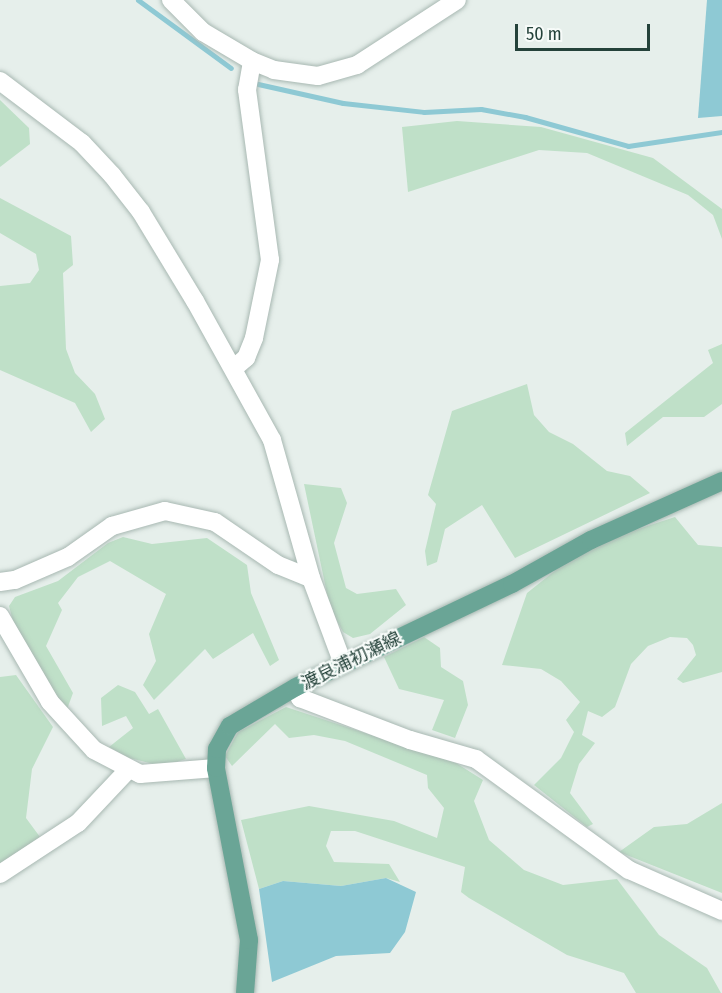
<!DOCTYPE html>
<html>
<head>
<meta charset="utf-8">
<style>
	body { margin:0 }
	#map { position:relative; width:722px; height:993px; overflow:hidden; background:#e6efeb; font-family:"Fira Sans Condensed","Noto Sans JP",sans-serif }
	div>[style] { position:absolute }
	.green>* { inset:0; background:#bfe0c8 }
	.water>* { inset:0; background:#8ec9d4 }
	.stream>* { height:5px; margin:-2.5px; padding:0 2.5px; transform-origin:2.5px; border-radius:2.5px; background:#8ec9d4 }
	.roads { filter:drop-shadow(0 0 2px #a8b8b2) drop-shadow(0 0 2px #a8b8b2) }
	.minor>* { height:18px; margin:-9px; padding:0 9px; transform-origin:9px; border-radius:9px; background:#fff }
	.major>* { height:18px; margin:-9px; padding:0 9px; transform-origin:9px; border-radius:9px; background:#6aa596 }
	span { translate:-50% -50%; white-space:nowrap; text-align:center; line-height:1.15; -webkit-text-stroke:4.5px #f7fbf9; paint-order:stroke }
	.street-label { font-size:18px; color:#24423a }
	.scale { position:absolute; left:515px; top:24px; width:135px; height:27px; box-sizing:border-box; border:3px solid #24423a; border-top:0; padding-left:8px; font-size:18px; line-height:21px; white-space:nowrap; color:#24423a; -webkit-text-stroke:4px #f7fbf9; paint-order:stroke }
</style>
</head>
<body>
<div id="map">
	<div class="green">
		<div style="clip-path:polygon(0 100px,29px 128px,30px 144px,0 167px)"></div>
		<div style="clip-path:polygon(457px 121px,541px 127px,653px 158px,722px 209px,722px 239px,713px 215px,688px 195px,587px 153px,539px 150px,408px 192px,402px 127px)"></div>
		<div style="clip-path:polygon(0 198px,71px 236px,73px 265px,63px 273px,66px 349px,75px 373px,95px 394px,105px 419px,91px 432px,75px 403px,0 370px,0 286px,30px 283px,39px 270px,36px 254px,0 233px)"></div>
		<div style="clip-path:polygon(722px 344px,722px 404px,704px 417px,663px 417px,627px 446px,625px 433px,713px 363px,708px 350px)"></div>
		<div style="clip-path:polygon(527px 384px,534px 415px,549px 432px,573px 444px,607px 471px,630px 476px,650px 493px,515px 558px,482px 505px,445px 529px,437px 562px,427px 566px,425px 551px,436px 504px,428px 495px,452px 411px)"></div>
		<div style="clip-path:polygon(304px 484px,341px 488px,347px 503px,334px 543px,346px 588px,357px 594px,396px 589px,406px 605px,370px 634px,353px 638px,343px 632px,330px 608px)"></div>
		<div style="clip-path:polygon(675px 517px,698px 545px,722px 547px,722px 672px,683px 683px,677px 679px,696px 655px,693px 645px,687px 638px,670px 637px,648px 646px,631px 664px,615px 707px,602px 717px,588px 711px,582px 735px,595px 743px,579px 764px,570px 793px,593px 824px,587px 827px,534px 785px,561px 758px,574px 732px,566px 720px,580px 702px,561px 681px,541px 669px,502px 665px,527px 593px,566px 562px,629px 532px)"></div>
		<div style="clip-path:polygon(123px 537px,152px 544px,207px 538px,247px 565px,251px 593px,279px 660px,270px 666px,253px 633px,213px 659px,205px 649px,154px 700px,143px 685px,156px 661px,149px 634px,166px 594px,110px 561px,78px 577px,58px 603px,62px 610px,46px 646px,73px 693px,66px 712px,13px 621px,9px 606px,15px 597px,58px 581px,108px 543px)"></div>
		<div style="clip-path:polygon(424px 637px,440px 648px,441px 667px,463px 681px,468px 705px,455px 738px,432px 730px,444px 700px,399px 689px,384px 657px)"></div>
		<div style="clip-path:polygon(16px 675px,53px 727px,32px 769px,26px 818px,40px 837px,0 864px,0 677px)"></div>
		<div style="clip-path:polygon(118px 685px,135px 692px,149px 714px,158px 709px,186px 759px,162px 766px,129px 758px,109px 747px,133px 728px,126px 716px,102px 726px,101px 698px)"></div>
		<div style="clip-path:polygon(286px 707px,456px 763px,483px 780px,474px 801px,489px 840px,524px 870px,563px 885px,617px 879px,659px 935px,707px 968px,721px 993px,636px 993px,624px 973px,567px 955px,469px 898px,461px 892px,465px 867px,355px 831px,331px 831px,326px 846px,334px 862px,389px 864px,400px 882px,386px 878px,341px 886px,283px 881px,259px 889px,241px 820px,309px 806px,394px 821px,437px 838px,444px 808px,428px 788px,427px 775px,345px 741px,314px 735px,289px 738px,275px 724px,232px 766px,225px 756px,238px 732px)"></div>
		<div style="clip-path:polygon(722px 803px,722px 893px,619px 852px,654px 827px,687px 824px)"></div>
	</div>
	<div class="water">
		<div style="clip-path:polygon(707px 0,722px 0,722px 116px,698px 118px)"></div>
		<div style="clip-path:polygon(386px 878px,416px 892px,405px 932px,390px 953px,336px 956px,272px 982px,259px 889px,283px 881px,341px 886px)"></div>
	</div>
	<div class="stream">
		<div style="left:138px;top:0;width:115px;rotate:36.2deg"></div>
		<div style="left:258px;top:84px;width:87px;rotate:12.6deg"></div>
		<div style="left:343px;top:103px;width:81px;rotate:6.3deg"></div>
		<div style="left:424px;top:112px;width:57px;rotate:-3deg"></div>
		<div style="left:481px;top:109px;width:45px;rotate:10.3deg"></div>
		<div style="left:525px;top:117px;width:107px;rotate:15.7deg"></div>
		<div style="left:628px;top:146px;width:95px;rotate:-8.5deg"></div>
	</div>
	<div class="roads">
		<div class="minor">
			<div style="left:171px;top:0;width:45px;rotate:45deg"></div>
			<div style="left:203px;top:32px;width:57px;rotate:30.6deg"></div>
			<div style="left:252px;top:61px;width:24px;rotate:22deg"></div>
			<div style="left:274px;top:70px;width:44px;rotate:7.8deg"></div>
			<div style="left:318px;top:76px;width:41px;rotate:-15.8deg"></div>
			<div style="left:357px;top:65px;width:119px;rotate:-33deg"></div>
			<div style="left:0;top:81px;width:103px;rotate:37.1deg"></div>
			<div style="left:82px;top:143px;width:44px;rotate:46.8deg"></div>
			<div style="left:112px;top:175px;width:47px;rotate:51.9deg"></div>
			<div style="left:141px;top:212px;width:104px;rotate:58.8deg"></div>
			<div style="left:195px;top:301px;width:159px;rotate:61deg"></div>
			<div style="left:272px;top:440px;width:143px;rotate:74.2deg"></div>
			<div style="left:311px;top:578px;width:92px;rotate:69.6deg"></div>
			<div style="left:234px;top:368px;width:16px;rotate:-40deg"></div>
			<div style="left:246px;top:358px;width:22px;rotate:-68deg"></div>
			<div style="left:254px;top:338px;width:80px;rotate:-78.4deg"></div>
			<div style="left:270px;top:260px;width:172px;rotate:-97.7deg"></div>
			<div style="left:247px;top:90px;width:29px;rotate:-80deg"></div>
			<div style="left:0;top:582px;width:15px;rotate:-8deg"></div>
			<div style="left:15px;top:580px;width:58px;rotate:-23.5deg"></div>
			<div style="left:68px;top:557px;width:54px;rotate:-35.2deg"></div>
			<div style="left:112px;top:526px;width:55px;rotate:-15.8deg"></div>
			<div style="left:165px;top:511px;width:51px;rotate:12.4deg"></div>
			<div style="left:215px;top:522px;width:76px;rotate:34.3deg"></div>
			<div style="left:278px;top:565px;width:35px;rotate:22deg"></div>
			<div style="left:0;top:616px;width:99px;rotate:59.8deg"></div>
			<div style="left:50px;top:702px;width:65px;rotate:47.5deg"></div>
			<div style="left:94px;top:750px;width:52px;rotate:27.6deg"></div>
			<div style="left:140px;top:774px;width:76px;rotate:-4.5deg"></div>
			<div style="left:296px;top:687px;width:12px;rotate:70deg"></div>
			<div style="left:300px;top:698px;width:118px;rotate:20.9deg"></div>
			<div style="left:410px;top:740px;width:69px;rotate:16.1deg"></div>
			<div style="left:476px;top:759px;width:189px;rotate:36deg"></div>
			<div style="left:629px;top:870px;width:102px;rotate:23.8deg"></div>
			<div style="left:0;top:874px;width:93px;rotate:-33.2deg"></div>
			<div style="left:78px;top:823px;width:73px;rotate:-46.7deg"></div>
		</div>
		<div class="major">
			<div style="left:245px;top:993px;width:53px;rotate:-85.7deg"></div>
			<div style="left:249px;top:940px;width:175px;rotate:-100.9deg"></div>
			<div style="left:216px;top:768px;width:19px;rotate:-87deg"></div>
			<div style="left:217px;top:749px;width:26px;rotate:-61deg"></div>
			<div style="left:230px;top:726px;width:77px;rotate:-30.6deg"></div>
			<div style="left:296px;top:687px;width:239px;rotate:-25.5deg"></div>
			<div style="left:512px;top:584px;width:90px;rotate:-29.1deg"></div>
			<div style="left:591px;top:540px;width:144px;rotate:-24.2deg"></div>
		</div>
	</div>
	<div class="street-label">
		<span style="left:351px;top:661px;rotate:-26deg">渡良浦初瀬線</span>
	</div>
	<div class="scale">50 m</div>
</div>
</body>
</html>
